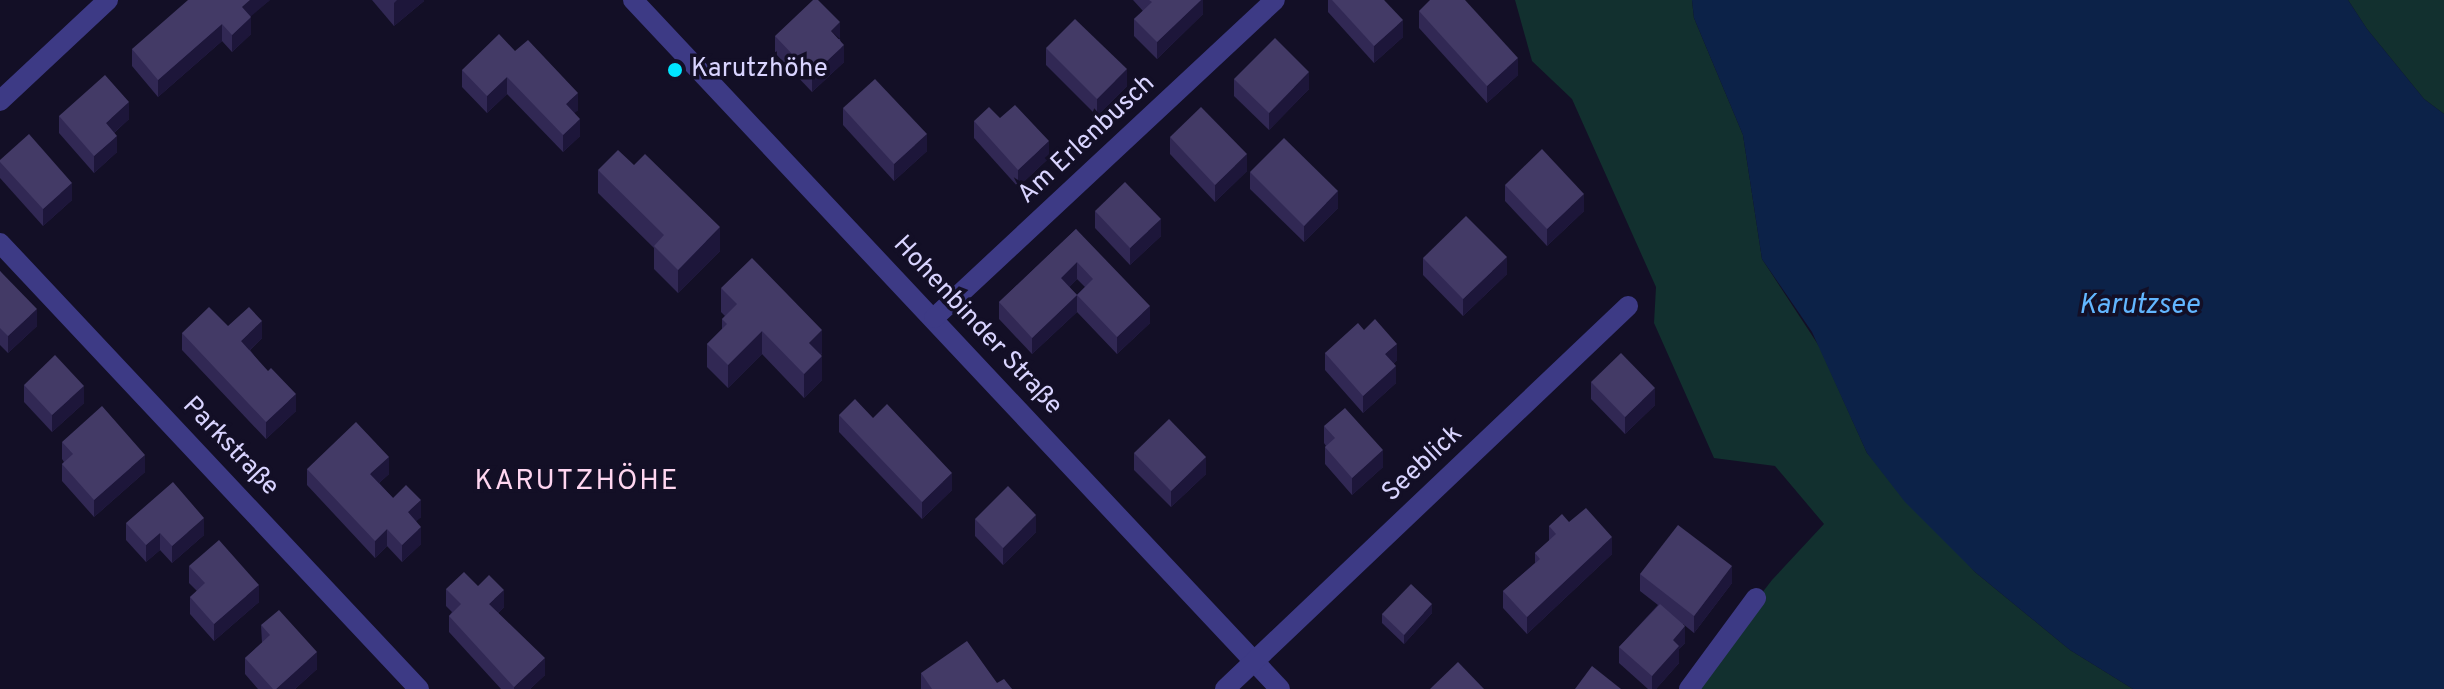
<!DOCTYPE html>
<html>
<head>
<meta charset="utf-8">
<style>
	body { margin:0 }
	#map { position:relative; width:2444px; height:689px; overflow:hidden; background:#130f26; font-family:Overpass,sans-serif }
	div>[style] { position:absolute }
	.green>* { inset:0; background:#12302f }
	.water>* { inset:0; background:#0c2248 }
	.minor>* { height:20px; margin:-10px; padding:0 10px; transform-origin:10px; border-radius:10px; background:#3d3a85 }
	.wall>* { inset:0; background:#312854 }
	.shaded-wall>* { inset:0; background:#1d163a }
	.building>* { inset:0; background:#433a66 }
	.dots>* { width:22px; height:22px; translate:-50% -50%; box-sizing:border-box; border:4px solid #130f26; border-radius:50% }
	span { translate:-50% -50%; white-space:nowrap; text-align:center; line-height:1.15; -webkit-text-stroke:7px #130f26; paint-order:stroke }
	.poi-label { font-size:26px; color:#d9d4ff }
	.left { translate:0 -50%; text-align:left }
	.street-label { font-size:26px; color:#d9d4ff }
	.water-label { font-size:28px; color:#62b6ff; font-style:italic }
	.neighbourhood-label { font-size:28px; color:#ffd6f0; letter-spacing:2px }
</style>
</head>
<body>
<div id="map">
	<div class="green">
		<div style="clip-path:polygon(1515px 0,1692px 0,1694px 18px,1743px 135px,1762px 259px,1819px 346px,1867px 453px,1975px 572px,2070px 650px,2133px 689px,1687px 689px,1772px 580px,1824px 524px,1775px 466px,1714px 458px,1654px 323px,1656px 287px,1572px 99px,1532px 61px)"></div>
		<div style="clip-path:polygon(2348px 0,2444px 0,2444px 114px,2424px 99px,2367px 29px)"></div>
	</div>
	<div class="water">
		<div style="clip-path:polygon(1692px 0,2348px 0,2367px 29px,2424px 99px,2444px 114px,2444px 689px,2133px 689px,2070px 650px,1975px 572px,1905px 502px,1867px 453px,1812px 332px,1762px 259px,1743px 135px,1694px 18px)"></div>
	</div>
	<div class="minor">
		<div style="left:633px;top:0;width:945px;rotate:46.8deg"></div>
		<div style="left:0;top:101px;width:148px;rotate:-43.1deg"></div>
		<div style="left:0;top:243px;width:612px;rotate:46.79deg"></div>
		<div style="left:934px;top:318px;width:466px;rotate:-43deg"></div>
		<div style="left:1225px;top:689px;width:556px;rotate:-43.54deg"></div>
		<div style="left:1689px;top:689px;width:113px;rotate:-53.6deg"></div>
	</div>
	<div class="wall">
		<div style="clip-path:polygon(270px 0,250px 16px,251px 34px,232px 52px,222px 41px,158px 97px,132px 66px,132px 49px)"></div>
		<div style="clip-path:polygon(372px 0,424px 0,424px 1px,394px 26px)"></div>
		<div style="clip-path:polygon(1133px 0,1203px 0,1203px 14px,1157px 59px,1134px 36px,1134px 19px,1143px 11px)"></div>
		<div style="clip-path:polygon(1328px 0,1384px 0,1403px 37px,1374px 63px,1328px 12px)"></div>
		<div style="clip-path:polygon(1419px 11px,1518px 75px,1487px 103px,1419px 28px)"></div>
		<div style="clip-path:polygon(775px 36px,840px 39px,844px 62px,812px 92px,775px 53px)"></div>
		<div style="clip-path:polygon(1046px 48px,1127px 86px,1097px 116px,1046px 65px)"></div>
		<div style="clip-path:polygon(515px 51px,578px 110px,574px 113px,580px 136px,563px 152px,507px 94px,487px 113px,462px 87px,462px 70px)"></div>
		<div style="clip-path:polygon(1234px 79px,1309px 89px,1269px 130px,1234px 96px)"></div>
		<div style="clip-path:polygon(843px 108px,927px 151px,894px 181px,843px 125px)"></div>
		<div style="clip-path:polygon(59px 116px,129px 119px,114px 133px,117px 152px,94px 173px,59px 133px)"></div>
		<div style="clip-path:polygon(1000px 118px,1049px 158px,1018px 187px,974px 138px,974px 121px)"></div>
		<div style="clip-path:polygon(1170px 137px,1247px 171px,1215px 202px,1170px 154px)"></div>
		<div style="clip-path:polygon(0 160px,72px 200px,43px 226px,0 178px)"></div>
		<div style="clip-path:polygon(598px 170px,720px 251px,678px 293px,654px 269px,654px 248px,598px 193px)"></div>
		<div style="clip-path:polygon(1250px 172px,1338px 208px,1304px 242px,1250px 189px)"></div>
		<div style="clip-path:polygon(1505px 185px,1584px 211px,1547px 246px,1505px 201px)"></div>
		<div style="clip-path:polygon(1095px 211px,1161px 236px,1130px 265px,1095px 228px)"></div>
		<div style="clip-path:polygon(evenodd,1076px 229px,1150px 323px,1117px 354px,1077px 312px,1032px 354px,999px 319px,999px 302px,1076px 229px,1077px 279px,1085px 287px,1077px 295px,1069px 287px,1077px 279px)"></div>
		<div style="clip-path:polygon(1423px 258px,1507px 274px,1463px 316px,1423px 275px)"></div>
		<div style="clip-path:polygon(0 271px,37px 326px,8px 353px,0 345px)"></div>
		<div style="clip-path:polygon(721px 288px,822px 353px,821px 355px,822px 380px,804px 398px,762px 354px,728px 388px,707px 367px,707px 344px,722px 329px,722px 319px,725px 316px,721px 312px)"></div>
		<div style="clip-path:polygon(228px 326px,262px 338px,250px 350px,296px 411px,266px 439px,182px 350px,182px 333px)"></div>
		<div style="clip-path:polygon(1364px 330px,1397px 360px,1394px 363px,1396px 383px,1363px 413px,1325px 370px,1325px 353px)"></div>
		<div style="clip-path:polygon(1591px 382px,1655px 405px,1625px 434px,1591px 399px)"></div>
		<div style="clip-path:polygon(24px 385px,84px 403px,52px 432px,24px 402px)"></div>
		<div style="clip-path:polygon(839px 415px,873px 418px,952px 490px,922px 519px,839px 432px)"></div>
		<div style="clip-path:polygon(1324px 426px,1383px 467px,1352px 495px,1325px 464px,1325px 447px,1326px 446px,1324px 443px)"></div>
		<div style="clip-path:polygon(62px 442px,145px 472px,94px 517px,62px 481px,62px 464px,64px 462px,62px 459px)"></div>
		<div style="clip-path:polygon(1134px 453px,1206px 474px,1171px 507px,1134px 470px)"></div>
		<div style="clip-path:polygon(307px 469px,389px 474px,379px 483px,393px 498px,421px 517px,416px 521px,421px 544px,402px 562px,387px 546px,375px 558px,307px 485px)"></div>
		<div style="clip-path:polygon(975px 519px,1036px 532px,1003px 565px,975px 536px)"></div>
		<div style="clip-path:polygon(1569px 522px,1612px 554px,1527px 634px,1503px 608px,1503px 591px,1535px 563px,1535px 553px,1549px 541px,1549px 526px)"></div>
		<div style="clip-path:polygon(126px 523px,204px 535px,172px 563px,160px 550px,146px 562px,126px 540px)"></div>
		<div style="clip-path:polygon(189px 566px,259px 602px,214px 641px,190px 614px,190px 597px,197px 591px,189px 583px)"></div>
		<div style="clip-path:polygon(1640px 574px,1732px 583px,1694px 633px,1683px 624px,1685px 643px,1679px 649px,1679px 663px,1656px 689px,1648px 689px,1619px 663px,1619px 647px,1658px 605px,1640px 591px)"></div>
		<div style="clip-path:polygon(478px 586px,504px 607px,498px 613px,545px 675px,530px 689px,501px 689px,449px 632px,449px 616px,452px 612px,446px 606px,446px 589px)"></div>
		<div style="clip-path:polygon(1432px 613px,1404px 644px,1382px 623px,1382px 614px)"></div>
		<div style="clip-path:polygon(261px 625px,317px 669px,295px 689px,258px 689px,245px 674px,245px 658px,262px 643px)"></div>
		<div style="clip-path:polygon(921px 673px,997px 683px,1012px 689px,921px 689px)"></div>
	</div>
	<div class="shaded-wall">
		<div style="clip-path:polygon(250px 0,270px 0,242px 24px,242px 7px)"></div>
		<div style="clip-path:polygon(397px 0,424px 0,424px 1px,394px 26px,394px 3px)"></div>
		<div style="clip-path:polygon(1201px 0,1203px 0,1203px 14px,1157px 59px,1157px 42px)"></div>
		<div style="clip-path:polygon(251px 17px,251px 34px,232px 52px,232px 35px)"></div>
		<div style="clip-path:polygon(1403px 20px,1403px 37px,1374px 63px,1374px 46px)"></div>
		<div style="clip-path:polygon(840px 22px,840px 39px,831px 31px)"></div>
		<div style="clip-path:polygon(222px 24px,222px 41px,158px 97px,158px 80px)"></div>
		<div style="clip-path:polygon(844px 45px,844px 62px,812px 92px,812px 75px)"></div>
		<div style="clip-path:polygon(1518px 58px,1518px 75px,1487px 103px,1487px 86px)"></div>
		<div style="clip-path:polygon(1127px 69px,1127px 86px,1097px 116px,1097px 99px)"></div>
		<div style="clip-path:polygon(1309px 72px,1309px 89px,1269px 130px,1269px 113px)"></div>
		<div style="clip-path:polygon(507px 77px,507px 94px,487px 113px,487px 96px)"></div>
		<div style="clip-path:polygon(578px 93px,578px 110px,566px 121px,566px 104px)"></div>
		<div style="clip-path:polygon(129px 102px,129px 119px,106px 140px,106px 123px)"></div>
		<div style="clip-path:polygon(580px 119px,580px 136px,563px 152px,563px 135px)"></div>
		<div style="clip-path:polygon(927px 134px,927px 151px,894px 181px,894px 164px)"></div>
		<div style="clip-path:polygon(117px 136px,117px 152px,94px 173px,94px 156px)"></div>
		<div style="clip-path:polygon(1049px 141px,1049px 158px,1018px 187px,1018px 170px)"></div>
		<div style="clip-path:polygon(1247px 154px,1247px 171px,1215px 202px,1215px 185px)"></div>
		<div style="clip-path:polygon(72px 183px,72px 200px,43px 226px,43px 209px)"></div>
		<div style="clip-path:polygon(1338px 191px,1338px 208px,1304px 242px,1304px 226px)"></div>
		<div style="clip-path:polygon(1584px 194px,1584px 211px,1547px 246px,1547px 229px)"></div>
		<div style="clip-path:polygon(1161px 219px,1161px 236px,1130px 265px,1130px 248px)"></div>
		<div style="clip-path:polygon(720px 227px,720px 251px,678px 293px,678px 270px)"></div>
		<div style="clip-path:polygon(1507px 257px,1507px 274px,1463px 316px,1463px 299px)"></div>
		<div style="clip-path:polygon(1077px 262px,1077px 279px,1061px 295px,1061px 278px)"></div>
		<div style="clip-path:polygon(1077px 295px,1077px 312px,1032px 354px,1032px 338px)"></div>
		<div style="clip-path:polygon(1150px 306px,1150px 323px,1117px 354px,1117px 337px)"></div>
		<div style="clip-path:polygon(37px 309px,37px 326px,8px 353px,8px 336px)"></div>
		<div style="clip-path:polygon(262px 321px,262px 338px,241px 358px,241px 341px)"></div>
		<div style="clip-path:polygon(822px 330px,822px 353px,809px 366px,809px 343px)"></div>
		<div style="clip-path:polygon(762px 331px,762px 354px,728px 388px,728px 365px)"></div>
		<div style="clip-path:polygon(1397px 344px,1397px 360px,1385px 371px,1385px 354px)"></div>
		<div style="clip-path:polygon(822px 356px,822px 380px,804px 398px,804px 374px)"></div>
		<div style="clip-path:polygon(1396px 366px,1396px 383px,1363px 413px,1363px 396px)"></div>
		<div style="clip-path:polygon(84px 386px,84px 403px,52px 432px,52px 415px)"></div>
		<div style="clip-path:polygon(1655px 388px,1655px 405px,1625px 434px,1625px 417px)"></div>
		<div style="clip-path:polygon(296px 394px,296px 411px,266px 439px,266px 422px)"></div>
		<div style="clip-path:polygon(1383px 450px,1383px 467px,1352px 495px,1352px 478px)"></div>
		<div style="clip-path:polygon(145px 455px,145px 472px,94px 517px,94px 500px)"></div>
		<div style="clip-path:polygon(389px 457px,389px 474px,370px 491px,370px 474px)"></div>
		<div style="clip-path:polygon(1206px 457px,1206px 474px,1171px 507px,1171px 491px)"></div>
		<div style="clip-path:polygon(952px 473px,952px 490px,922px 519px,922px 502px)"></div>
		<div style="clip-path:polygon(421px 500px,421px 517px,408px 529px,408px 512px)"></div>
		<div style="clip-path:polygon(1036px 515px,1036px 532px,1003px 565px,1003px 548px)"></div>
		<div style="clip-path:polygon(204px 518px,204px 535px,172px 563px,172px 546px)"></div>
		<div style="clip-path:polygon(421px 527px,421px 544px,402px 562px,402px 545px)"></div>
		<div style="clip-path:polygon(387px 529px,387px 546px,375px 558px,375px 541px)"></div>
		<div style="clip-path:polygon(160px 533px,160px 550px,146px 562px,146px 545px)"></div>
		<div style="clip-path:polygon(1612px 537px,1612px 554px,1527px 634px,1527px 617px)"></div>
		<div style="clip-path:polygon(1732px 566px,1732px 583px,1694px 633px,1694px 616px)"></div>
		<div style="clip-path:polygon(259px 585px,259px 602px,214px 641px,214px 624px)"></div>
		<div style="clip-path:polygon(504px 590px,504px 607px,489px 621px,489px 604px)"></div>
		<div style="clip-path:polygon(1432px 604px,1432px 613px,1404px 644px,1404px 635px)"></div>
		<div style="clip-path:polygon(1685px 626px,1685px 643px,1679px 649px,1679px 663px,1656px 689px,1652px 689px,1652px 676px,1673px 640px)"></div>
		<div style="clip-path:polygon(317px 652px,317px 669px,295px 689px,276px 689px)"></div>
		<div style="clip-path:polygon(545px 658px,545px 675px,530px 689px,514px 689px,514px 687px)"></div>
	</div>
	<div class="building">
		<div style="clip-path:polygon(188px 0,250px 0,242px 7px,251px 17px,232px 35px,222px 24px,158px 80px,132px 49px)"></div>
		<div style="clip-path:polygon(813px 0,818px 0,840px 22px,831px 31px,844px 45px,812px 75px,775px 36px)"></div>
		<div style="clip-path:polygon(1149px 0,1201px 0,1157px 42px,1134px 19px,1152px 2px)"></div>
		<div style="clip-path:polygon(1332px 0,1384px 0,1403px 20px,1374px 46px)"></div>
		<div style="clip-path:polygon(1430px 0,1465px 0,1518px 58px,1487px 86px,1419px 11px)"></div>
		<div style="clip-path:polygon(1075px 19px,1127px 69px,1097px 99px,1046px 48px)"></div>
		<div style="clip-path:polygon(499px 34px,515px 51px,528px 40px,578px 93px,566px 104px,580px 119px,563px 135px,507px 77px,487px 96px,462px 70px)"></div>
		<div style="clip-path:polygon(1275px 38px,1309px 72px,1269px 113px,1234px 79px)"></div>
		<div style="clip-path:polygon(105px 75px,129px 102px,106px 123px,117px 136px,94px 156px,59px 116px)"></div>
		<div style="clip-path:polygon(875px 79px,927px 134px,894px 164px,843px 108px)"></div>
		<div style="clip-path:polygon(1015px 105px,1049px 141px,1018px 170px,974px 121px,989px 107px,1000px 118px)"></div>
		<div style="clip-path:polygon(1201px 107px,1247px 154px,1215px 185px,1170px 137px)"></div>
		<div style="clip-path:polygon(29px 134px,72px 183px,43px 209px,0 162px,0 160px)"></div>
		<div style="clip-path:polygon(1284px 138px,1338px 191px,1304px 226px,1250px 172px)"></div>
		<div style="clip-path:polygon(1542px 149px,1584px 194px,1547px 229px,1505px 185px)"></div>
		<div style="clip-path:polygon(618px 150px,634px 165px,645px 154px,720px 227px,678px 270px,654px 246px,664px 235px,598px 170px)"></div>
		<div style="clip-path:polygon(1125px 182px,1161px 219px,1130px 248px,1095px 211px)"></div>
		<div style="clip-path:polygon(1466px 216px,1507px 257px,1463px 299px,1423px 258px)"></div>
		<div style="clip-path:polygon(evenodd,1076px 229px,1150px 306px,1117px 337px,1077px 295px,1032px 338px,999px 302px,1076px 229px,1077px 262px,1093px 279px,1077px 295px,1061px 278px,1077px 262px)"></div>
		<div style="clip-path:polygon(752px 258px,822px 330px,809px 343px,822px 356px,804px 374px,762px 331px,728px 365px,707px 344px,727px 324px,722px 319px,737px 304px,721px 288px)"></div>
		<div style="clip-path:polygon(0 271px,37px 309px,8px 336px,0 328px)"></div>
		<div style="clip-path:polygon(209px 307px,228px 326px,249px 307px,262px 321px,241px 341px,268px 371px,271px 368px,296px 394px,266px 422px,182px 333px)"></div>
		<div style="clip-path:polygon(1375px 319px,1397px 344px,1385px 354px,1396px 366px,1363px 396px,1325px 353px,1358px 323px,1364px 330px)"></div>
		<div style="clip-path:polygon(1621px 353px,1655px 388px,1625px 417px,1591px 382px)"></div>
		<div style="clip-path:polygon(55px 355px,84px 386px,52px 415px,24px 385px)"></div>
		<div style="clip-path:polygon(855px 399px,873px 418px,887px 404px,952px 473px,922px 502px,839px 415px)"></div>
		<div style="clip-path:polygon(102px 406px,145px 455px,94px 500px,62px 464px,73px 454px,62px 442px)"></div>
		<div style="clip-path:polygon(1345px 408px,1383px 450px,1352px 478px,1325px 447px,1335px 438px,1324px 426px)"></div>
		<div style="clip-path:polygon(1169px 419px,1206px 457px,1171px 491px,1134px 453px)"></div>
		<div style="clip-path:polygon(356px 422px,389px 457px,370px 474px,393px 498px,406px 485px,421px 500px,408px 512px,421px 527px,402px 545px,387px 529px,375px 541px,307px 469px)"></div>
		<div style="clip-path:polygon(173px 482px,204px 518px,172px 546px,160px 533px,146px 545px,126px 523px)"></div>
		<div style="clip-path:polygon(1008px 486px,1036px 515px,1003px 548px,975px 519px)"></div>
		<div style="clip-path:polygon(1586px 508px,1612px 537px,1527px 617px,1503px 591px,1540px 559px,1535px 553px,1556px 534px,1549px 526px,1562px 514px,1569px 522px)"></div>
		<div style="clip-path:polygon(1678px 525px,1732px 566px,1694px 616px,1640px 574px)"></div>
		<div style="clip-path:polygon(219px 540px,259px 585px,214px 624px,190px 597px,205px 583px,189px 566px)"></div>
		<div style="clip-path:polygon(464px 572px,478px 586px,489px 575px,504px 590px,489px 604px,545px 658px,514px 687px,449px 616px,461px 604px,446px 589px)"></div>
		<div style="clip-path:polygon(1411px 584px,1432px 604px,1404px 635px,1382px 614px)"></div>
		<div style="clip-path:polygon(1660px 604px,1685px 626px,1673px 640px,1679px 646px,1652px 676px,1619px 647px)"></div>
		<div style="clip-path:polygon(279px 610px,317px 652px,276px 689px,273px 689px,245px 658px,270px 635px,261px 625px)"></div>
		<div style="clip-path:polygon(967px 641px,997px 683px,1004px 679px,1012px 689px,932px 689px,921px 673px)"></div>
		<div style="clip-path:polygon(1458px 662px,1484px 689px,1430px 689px)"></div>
		<div style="clip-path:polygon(1592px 666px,1621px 689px,1575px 689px)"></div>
	</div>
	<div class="dots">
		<div style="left:675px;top:70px;background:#00e5ff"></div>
	</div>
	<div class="poi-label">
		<span class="left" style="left:691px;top:70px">Karutzhöhe</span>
	</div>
	<div class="street-label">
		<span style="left:1087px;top:140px;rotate:-43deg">Am Erlenbusch</span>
		<span style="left:977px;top:326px;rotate:47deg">Hohenbinder Straße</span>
		<span style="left:230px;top:447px;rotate:46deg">Parkstraße</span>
		<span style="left:1423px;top:464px;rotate:-43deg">Seeblick</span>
	</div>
	<div class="water-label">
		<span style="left:2139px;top:306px">Karutzsee</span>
	</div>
	<div class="neighbourhood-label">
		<span style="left:577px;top:482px">KARUTZHÖHE</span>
	</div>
</div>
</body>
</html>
